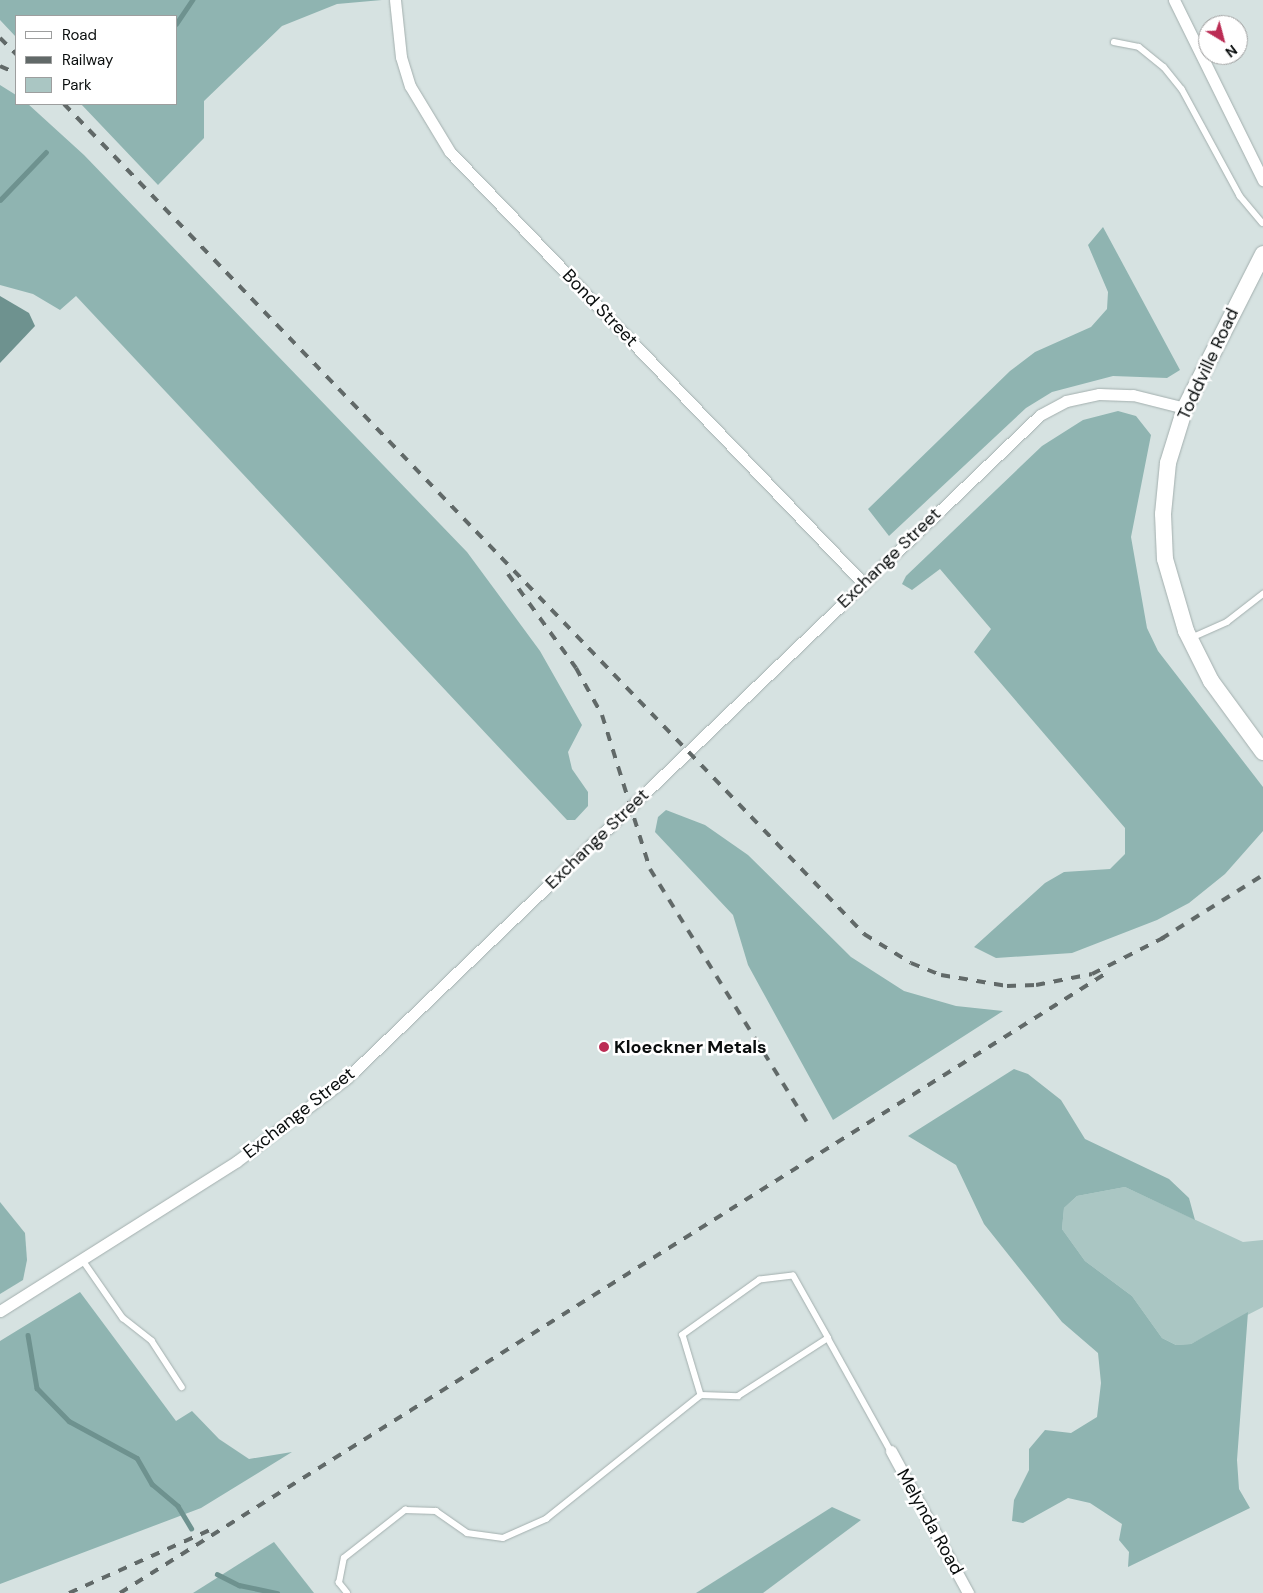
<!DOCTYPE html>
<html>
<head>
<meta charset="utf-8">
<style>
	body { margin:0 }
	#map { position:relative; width:1263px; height:1593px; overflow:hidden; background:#d6e2e1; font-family:"DM Sans",sans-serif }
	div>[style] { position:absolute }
	.green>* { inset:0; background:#aac6c3 }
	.forest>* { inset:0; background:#8fb4b1 }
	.water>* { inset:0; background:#6e928f }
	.stream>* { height:4.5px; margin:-2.25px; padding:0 2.25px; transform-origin:2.25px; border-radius:2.25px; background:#6e928f }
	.roads { filter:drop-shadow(0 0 1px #a3afae) drop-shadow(0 0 1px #a3afae) }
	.lane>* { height:5.5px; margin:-2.75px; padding:0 2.75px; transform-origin:2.75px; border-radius:2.75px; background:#fff }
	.street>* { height:11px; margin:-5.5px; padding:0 5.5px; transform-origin:5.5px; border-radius:5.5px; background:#fff }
	.secondary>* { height:16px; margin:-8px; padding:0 8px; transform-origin:8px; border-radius:8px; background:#fff }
	.rail>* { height:4px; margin-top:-2px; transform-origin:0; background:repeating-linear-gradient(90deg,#616968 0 9px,transparent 0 18px) }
	.dots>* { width:14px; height:14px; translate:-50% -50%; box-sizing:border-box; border:2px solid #fff; border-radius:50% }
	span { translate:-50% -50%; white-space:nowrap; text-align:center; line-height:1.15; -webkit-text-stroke:5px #fff; paint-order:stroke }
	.street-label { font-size:18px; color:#090d0d }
	.poi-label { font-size:18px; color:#090d0d; font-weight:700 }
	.left { translate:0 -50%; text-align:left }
	.legend { position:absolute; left:15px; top:15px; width:162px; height:90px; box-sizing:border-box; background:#fff; border:1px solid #9d9e9e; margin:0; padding:6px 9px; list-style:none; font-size:15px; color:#090d0d }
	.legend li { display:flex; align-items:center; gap:10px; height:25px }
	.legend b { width:25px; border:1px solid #9d9e9e }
	.north { position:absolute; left:1198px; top:15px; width:50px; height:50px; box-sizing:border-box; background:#fff; border:1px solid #9d9e9e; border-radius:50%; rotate:143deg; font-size:14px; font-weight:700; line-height:20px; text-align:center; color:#090d0d }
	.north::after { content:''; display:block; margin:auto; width:18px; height:22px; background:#bb2c54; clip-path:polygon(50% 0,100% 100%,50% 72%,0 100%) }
</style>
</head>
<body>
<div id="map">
	<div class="green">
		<div style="clip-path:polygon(1125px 1187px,1243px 1242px,1263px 1240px,1263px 1307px,1191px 1344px,1176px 1345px,1162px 1338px,1132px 1296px,1085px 1261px,1062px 1229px,1064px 1208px,1077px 1196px)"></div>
	</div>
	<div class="forest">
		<div style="clip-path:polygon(0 0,382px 0,337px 4px,282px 26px,204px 101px,204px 138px,158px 185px,81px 104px,176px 104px,176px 16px,16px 16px,16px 37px,0 20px)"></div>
		<div style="clip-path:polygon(0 85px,16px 95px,16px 104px,28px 104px,84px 155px,467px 552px,540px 651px,582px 725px,568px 752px,572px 769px,588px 792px,588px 806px,575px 820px,567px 820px,76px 296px,60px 310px,33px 294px,0 285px)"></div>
		<div style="clip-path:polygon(1103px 227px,1180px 370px,1167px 378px,1113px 376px,1052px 392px,1026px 408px,889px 536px,868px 509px,1010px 371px,1035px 352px,1091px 327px,1107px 309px,1108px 292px,1088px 245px)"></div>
		<div style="clip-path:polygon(1118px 411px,1136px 416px,1151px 435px,1131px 537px,1147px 628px,1158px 651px,1263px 787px,1263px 831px,1225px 874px,1189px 903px,1157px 920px,1072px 953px,996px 958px,974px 947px,1045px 883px,1064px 872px,1110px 869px,1125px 854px,1125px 828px,974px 652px,991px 629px,940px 569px,912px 590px,902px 584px,906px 576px,1042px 446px,1083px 420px)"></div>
		<div style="clip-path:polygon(666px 810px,705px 825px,748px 855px,851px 957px,904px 991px,956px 1006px,1003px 1011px,833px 1120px,748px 965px,733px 915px,655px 832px,658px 817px)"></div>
		<div style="clip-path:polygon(1014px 1069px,1028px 1074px,1061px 1100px,1085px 1139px,1169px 1179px,1189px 1198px,1195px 1220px,1125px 1187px,1077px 1196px,1064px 1208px,1062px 1229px,1085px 1261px,1132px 1296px,1162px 1338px,1176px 1345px,1191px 1344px,1248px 1312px,1237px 1460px,1239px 1489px,1250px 1508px,1128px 1567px,1129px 1552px,1119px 1540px,1122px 1524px,1090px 1503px,1068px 1498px,1023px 1523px,1012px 1521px,1014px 1500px,1029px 1470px,1029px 1449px,1045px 1430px,1071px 1433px,1097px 1417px,1101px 1383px,1098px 1353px,1062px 1322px,984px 1224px,956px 1165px,908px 1136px)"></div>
		<div style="clip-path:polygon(0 1202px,25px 1233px,27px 1260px,23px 1280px,0 1294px)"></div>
		<div style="clip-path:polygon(80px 1292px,176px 1421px,192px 1411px,219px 1439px,249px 1459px,292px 1452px,201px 1508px,0 1584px,0 1341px)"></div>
		<div style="clip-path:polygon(832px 1507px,861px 1520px,763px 1593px,696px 1593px)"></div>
		<div style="clip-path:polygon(274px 1542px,314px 1593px,193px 1593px)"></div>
	</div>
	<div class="water">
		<div style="clip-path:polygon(0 296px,29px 313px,35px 326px,0 363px)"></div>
	</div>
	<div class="stream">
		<div style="left:176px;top:24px;width:29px;rotate:-56deg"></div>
		<div style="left:0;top:200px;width:66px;rotate:-46.2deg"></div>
		<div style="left:28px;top:1335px;width:54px;rotate:80.4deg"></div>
		<div style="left:37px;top:1388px;width:46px;rotate:45.9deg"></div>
		<div style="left:69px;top:1421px;width:77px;rotate:28.6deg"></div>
		<div style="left:137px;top:1458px;width:30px;rotate:60deg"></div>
		<div style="left:152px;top:1484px;width:34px;rotate:40deg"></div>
		<div style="left:178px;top:1506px;width:26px;rotate:59deg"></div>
		<div style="left:217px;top:1574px;width:25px;rotate:27deg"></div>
		<div style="left:239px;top:1585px;width:39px;rotate:12deg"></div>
	</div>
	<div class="roads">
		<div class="lane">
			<div style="left:1114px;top:42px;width:25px;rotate:11deg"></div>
			<div style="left:1139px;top:47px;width:32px;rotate:39deg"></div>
			<div style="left:1164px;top:67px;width:28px;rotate:51deg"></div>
			<div style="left:1182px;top:89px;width:122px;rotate:61.5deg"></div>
			<div style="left:1240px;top:196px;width:35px;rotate:50deg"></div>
			<div style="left:1191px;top:638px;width:39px;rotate:-24deg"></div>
			<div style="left:1227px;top:622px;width:46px;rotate:-37.9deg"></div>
			<div style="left:82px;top:1259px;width:72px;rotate:55.2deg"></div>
			<div style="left:123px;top:1318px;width:37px;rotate:38deg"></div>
			<div style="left:152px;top:1341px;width:55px;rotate:56.9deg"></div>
			<div style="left:828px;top:1338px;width:129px;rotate:60.9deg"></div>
			<div style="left:347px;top:1593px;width:13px;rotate:-129deg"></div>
			<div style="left:339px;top:1583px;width:25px;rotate:-79deg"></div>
			<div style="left:344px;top:1558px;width:78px;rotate:-38.2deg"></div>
			<div style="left:405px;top:1510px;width:31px;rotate:2deg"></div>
			<div style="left:436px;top:1511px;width:38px;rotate:35deg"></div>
			<div style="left:467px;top:1533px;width:36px;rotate:8deg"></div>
			<div style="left:503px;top:1538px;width:47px;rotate:-23.8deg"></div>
			<div style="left:546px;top:1519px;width:198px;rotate:-38.7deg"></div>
			<div style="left:701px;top:1395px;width:37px;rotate:2deg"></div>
			<div style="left:738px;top:1396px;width:107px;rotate:-32.8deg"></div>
			<div style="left:828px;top:1338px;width:71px;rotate:-119.4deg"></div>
			<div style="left:793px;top:1276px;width:33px;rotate:173deg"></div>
			<div style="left:760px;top:1280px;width:95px;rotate:144.5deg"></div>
			<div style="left:683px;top:1335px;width:63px;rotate:73.3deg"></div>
		</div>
		<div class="street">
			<div style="left:395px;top:0;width:57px;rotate:84deg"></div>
			<div style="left:401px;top:57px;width:30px;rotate:73deg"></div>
			<div style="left:410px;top:86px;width:77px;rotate:58.8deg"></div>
			<div style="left:450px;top:152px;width:597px;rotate:46.22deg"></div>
			<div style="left:1174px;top:0;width:201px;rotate:63.7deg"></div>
			<div style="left:0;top:1311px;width:280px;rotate:-32.3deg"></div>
			<div style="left:237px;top:1161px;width:138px;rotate:-37deg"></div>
			<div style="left:347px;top:1078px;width:959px;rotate:-43.73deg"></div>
			<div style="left:1040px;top:415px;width:30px;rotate:-28deg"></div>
			<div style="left:1066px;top:401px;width:34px;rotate:-12deg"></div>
			<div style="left:1099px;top:394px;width:34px;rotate:2deg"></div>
			<div style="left:1133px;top:395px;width:54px;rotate:14deg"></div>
			<div style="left:891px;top:1451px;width:162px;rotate:61.5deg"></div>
		</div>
		<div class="secondary">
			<div style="left:1263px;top:254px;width:173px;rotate:116.9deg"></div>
			<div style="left:1185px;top:408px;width:58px;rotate:107.2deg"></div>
			<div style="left:1168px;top:463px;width:51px;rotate:95.6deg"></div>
			<div style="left:1163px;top:514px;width:45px;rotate:87.5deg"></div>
			<div style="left:1165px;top:559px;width:75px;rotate:73.7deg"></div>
			<div style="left:1186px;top:631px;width:56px;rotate:63.4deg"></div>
			<div style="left:1211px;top:681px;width:88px;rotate:53.8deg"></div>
		</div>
	</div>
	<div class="rail">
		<div style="left:0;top:38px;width:23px;rotate:45deg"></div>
		<div style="left:0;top:66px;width:17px;rotate:24deg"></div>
		<div style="left:64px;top:104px;width:1153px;rotate:46.05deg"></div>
		<div style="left:864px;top:934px;width:55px;rotate:31.7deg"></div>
		<div style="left:911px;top:963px;width:32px;rotate:22deg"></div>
		<div style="left:941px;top:975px;width:67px;rotate:9.5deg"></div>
		<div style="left:1007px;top:986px;width:29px;rotate:-2deg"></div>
		<div style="left:1036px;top:985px;width:57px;rotate:-11.1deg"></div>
		<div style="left:1092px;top:974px;width:84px;rotate:-26.9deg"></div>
		<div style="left:508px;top:574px;width:116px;rotate:54.1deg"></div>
		<div style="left:576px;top:668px;width:54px;rotate:61deg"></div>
		<div style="left:602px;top:715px;width:161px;rotate:72.7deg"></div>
		<div style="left:650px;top:869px;width:298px;rotate:58.2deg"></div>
		<div style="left:1161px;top:939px;width:120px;rotate:-32.1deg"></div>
		<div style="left:69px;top:1593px;width:154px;rotate:-24.1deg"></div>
		<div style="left:120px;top:1593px;width:1167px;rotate:-32.15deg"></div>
	</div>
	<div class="dots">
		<div style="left:604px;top:1047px;background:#bb2c54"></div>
	</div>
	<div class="street-label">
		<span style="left:600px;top:308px;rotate:46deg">Bond Street</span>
		<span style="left:1208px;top:364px;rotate:-65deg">Toddville Road</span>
		<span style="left:889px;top:558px;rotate:-44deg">Exchange Street</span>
		<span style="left:597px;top:839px;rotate:-44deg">Exchange Street</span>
		<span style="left:299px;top:1113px;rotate:-38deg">Exchange Street</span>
		<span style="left:930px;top:1522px;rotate:61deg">Melynda Road</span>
	</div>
	<div class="poi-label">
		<span class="left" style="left:614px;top:1047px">Kloeckner Metals</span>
	</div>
	<ul class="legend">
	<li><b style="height:6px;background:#fff"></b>Road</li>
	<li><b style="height:6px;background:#616968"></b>Railway</li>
	<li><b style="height:14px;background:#aac6c3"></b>Park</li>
	</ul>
	<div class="north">N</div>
</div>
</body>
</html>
